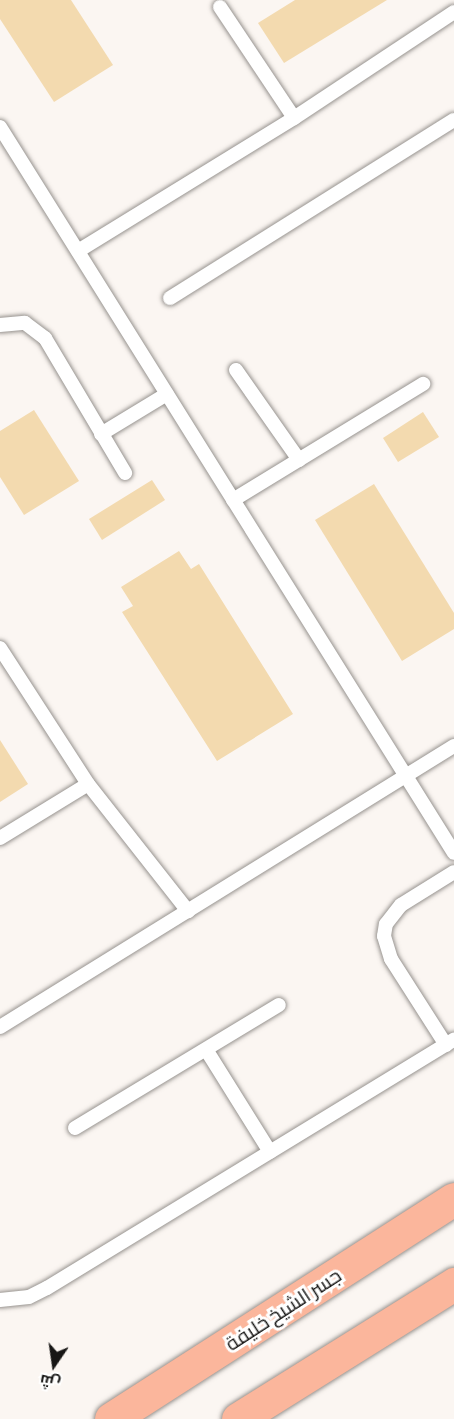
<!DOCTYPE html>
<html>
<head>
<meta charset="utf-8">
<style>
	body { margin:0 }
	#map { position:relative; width:454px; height:1419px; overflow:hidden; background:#fbf6f2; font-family:"Asap Condensed",Cairo,sans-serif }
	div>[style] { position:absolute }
	.building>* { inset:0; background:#f3daaf }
	.roads { filter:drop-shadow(0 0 2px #97938f) drop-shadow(0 0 2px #97938f) }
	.lane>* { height:14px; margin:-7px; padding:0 7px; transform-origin:7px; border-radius:7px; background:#fff }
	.highway>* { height:33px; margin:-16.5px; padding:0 16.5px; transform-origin:16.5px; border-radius:16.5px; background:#fbb69c }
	span { translate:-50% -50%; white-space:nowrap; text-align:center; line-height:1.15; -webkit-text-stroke:6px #fff; paint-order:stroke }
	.street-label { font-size:20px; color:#171615 }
	.north { position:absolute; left:24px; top:1335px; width:60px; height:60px; -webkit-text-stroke:4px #fff; paint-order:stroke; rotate:193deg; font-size:16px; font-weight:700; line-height:24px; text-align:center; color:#171615 }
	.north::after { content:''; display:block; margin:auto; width:21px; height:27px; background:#171615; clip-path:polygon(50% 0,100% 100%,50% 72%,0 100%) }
</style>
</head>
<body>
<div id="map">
	<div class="building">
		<div style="clip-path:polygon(0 0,71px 0,113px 65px,54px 102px,0 19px)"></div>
		<div style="clip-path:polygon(295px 0,387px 0,284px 63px,258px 23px)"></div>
		<div style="clip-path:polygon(34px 410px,79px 481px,24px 515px,0 477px,0 431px)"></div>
		<div style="clip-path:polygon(423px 412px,439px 437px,398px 462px,383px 438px)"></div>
		<div style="clip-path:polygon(152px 480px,165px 500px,102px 540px,89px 519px)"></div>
		<div style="clip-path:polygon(374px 484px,454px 613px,454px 629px,402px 661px,315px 520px)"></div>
		<div style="clip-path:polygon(179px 551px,191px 569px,199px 564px,293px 714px,217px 761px,122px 612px,133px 606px,121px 587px)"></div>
		<div style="clip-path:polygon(0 740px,28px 784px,0 802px)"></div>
	</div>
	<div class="roads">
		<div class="lane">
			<div style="left:220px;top:7px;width:133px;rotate:56.3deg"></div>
			<div style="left:0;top:127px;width:856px;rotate:57.98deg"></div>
			<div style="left:78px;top:251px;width:254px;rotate:-31.6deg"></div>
			<div style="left:294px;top:118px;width:192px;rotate:-33.5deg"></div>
			<div style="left:170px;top:298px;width:335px;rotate:-32.1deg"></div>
			<div style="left:0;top:325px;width:25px;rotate:-5deg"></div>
			<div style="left:25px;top:323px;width:25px;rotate:37deg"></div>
			<div style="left:45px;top:338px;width:157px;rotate:59.3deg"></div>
			<div style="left:236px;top:370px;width:110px;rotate:55deg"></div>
			<div style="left:101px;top:434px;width:77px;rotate:-31.2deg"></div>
			<div style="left:233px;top:500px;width:223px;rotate:-31.4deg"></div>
			<div style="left:0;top:648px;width:162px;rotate:57.1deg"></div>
			<div style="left:88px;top:784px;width:162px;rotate:51.8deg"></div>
			<div style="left:0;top:838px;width:103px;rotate:-31.5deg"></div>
			<div style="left:0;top:1027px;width:534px;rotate:-31.76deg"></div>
			<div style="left:446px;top:1045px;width:102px;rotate:-122.6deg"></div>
			<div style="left:391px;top:959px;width:24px;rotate:-107deg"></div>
			<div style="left:384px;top:936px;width:12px;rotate:-81deg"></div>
			<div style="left:386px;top:924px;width:24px;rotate:-52deg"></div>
			<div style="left:401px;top:905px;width:62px;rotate:-31.9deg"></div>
			<div style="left:207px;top:1051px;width:119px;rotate:58deg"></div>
			<div style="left:75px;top:1128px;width:238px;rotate:-31.1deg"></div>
			<div style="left:0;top:1300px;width:29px;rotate:-6deg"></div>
			<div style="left:29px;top:1297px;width:20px;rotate:-27deg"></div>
			<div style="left:47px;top:1288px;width:477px;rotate:-31.4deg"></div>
		</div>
		<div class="highway">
			<div style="left:111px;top:1419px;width:407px;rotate:-32.7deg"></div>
			<div style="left:238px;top:1419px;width:255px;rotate:-32deg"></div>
		</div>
	</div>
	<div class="street-label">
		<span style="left:283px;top:1309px;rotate:-33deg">جسر الشيخ خليفة</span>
	</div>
	<div class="north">ش</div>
</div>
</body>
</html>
